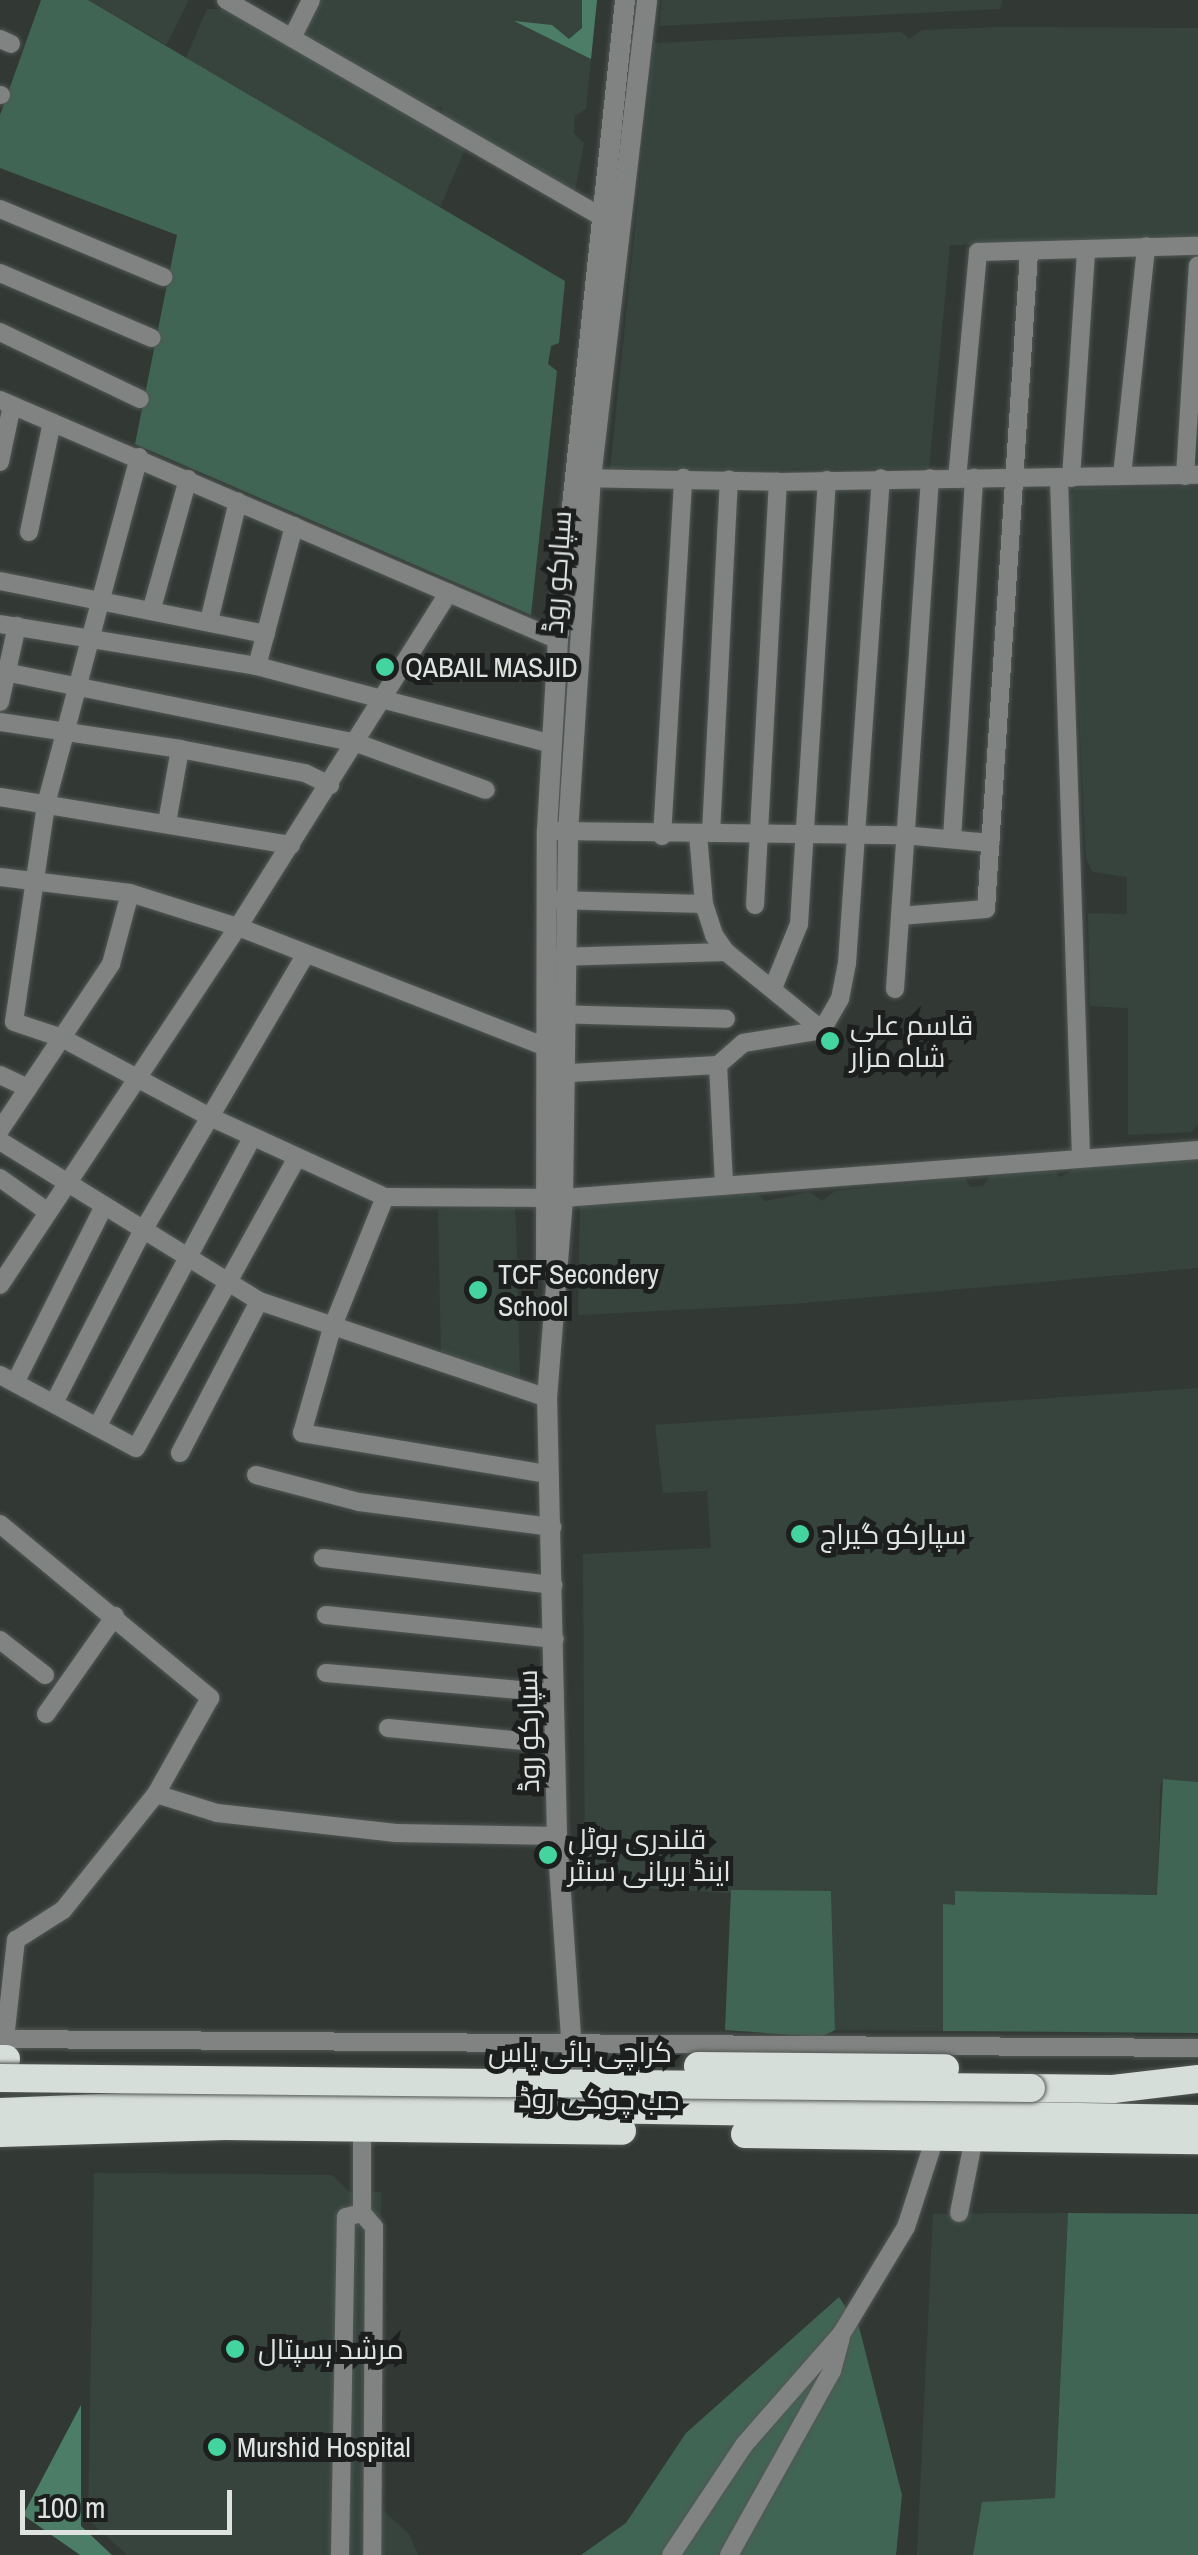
<!DOCTYPE html>
<html>
<head>
<meta charset="utf-8">
<style>
	body { margin:0 }
	#map { position:relative; width:1198px; height:2555px; overflow:hidden; background:#323935; font-family:"Archivo Narrow",Cairo,sans-serif }
	div>[style] { position:absolute }
	.built>* { inset:0; background:#37443e }
	.green>* { inset:0; background:#416555 }
	.forest>* { inset:0; background:#4c7d67 }
	.roads { filter:drop-shadow(0 0 2px #515854) drop-shadow(0 0 2px #515854) }
	.minor>* { height:18px; margin:-9px; padding:0 9px; transform-origin:9px; border-radius:9px; background:#808382 }
	.tertiary>* { height:20px; margin:-10px; padding:0 10px; transform-origin:10px; border-radius:10px; background:#808382 }
	.trunk>* { height:28px; margin:-14px; padding:0 14px; transform-origin:14px; border-radius:14px; background:#d6deda }
	.bridges { filter:drop-shadow(0 0 2px #515854) drop-shadow(0 0 2px #515854) }
	.trunk-bridge>* { height:28px; margin:-14px; padding:0 14px; transform-origin:14px; border-radius:14px; background:#d6deda }
	.dots>* { width:28px; height:28px; translate:-50% -50%; box-sizing:border-box; border:5px solid #1c1f1e; border-radius:50% }
	span { translate:-50% -50%; white-space:nowrap; text-align:center; line-height:1.15; -webkit-text-stroke:10px #1c1f1e; paint-order:stroke }
	.street-label { font-size:28px; color:#dfe4e1 }
	.poi-label { font-size:28px; color:#dfe4e1 }
	.left { translate:0 -50%; text-align:left }
	.scale { position:absolute; left:20px; top:2490px; width:212px; height:45px; box-sizing:border-box; border:5px solid #dfe4e1; border-top:0; padding-left:12px; font-size:30px; line-height:35px; white-space:nowrap; color:#dfe4e1; -webkit-text-stroke:8px #1c1f1e; paint-order:stroke }
</style>
</head>
<body>
<div id="map">
	<div class="built">
		<div style="clip-path:polygon(88px 0,187px 0,188px 2px,166px 45px)"></div>
		<div style="clip-path:polygon(315px 0,597px 0,586px 109px,575px 116px,574px 134px,584px 143px,575px 191px,444px 116px,442px 107px,426px 106px,300px 35px)"></div>
		<div style="clip-path:polygon(662px 0,1002px 0,1000px 9px,659px 26px)"></div>
		<div style="clip-path:polygon(207px 9px,231px 9px,447px 140px,467px 145px,440px 207px,186px 58px)"></div>
		<div style="clip-path:polygon(1001px 27px,1198px 28px,1198px 237px,950px 245px,929px 468px,610px 470px,654px 43px,901px 32px,909px 39px,922px 30px)"></div>
		<div style="clip-path:polygon(1198px 487px,1198px 1125px,1191px 1132px,1128px 1135px,1128px 1008px,1090px 1006px,1088px 913px,1127px 914px,1127px 877px,1093px 872px,1086px 859px,1069px 499px,1075px 488px)"></div>
		<div style="clip-path:polygon(1188px 1158px,1198px 1161px,1198px 1268px,793px 1304px,578px 1315px,580px 1205px,712px 1194px,758px 1194px,765px 1201px,810px 1192px,822px 1201px,835px 1191px,965px 1178px,970px 1187px,983px 1186px,990px 1176px,1055px 1171px,1060px 1177px,1077px 1168px)"></div>
		<div style="clip-path:polygon(515px 1207px,516px 1228px,520px 1378px,441px 1353px,438px 1210px)"></div>
		<div style="clip-path:polygon(1198px 1388px,1198px 1782px,1163px 1779px,1160px 1787px,1158px 1895px,956px 1891px,955px 1905px,943px 1905px,943px 2031px,835px 2030px,831px 1891px,764px 1895px,585px 1885px,583px 1554px,711px 1548px,707px 1491px,663px 1493px,655px 1425px)"></div>
		<div style="clip-path:polygon(94px 2173px,332px 2175px,349px 2192px,381px 2192px,378px 2506px,409px 2534px,418px 2555px,127px 2555px,88px 2519px)"></div>
		<div style="clip-path:polygon(1068px 2213px,1055px 2499px,982px 2502px,973px 2555px,917px 2555px,933px 2214px)"></div>
	</div>
	<div class="green">
		<div style="clip-path:polygon(41px 0,88px 0,565px 281px,559px 343px,551px 346px,548px 364px,557px 371px,531px 615px,135px 444px,177px 235px,0 168px,0 115px)"></div>
		<div style="clip-path:polygon(1163px 1779px,1198px 1782px,1198px 2033px,943px 2031px,943px 1904px,955px 1905px,955px 1891px,1157px 1895px)"></div>
		<div style="clip-path:polygon(731px 1890px,831px 1891px,835px 2030px,821px 2037px,725px 2030px)"></div>
		<div style="clip-path:polygon(1068px 2213px,1198px 2214px,1198px 2555px,973px 2555px,982px 2502px,1055px 2498px)"></div>
		<div style="clip-path:polygon(839px 2297px,859px 2327px,902px 2495px,896px 2555px,581px 2555px,626px 2523px,686px 2433px)"></div>
	</div>
	<div class="forest">
		<div style="clip-path:polygon(582px 0,597px 0,591px 59px,514px 21px,552px 25px,569px 39px,582px 28px)"></div>
		<div style="clip-path:polygon(81px 2405px,81px 2526px,112px 2555px,80px 2555px,23px 2515px)"></div>
	</div>
	<div class="roads">
		<div class="minor">
			<div style="left:226px;top:0;width:435px;rotate:30deg"></div>
			<div style="left:292px;top:38px;width:42px;rotate:-63.4deg"></div>
			<div style="left:0;top:39px;width:12px;rotate:24deg"></div>
			<div style="left:0;top:95px;width:1px"></div>
			<div style="left:0;top:209px;width:177px;rotate:22.6deg"></div>
			<div style="left:0;top:273px;width:165px;rotate:23.2deg"></div>
			<div style="left:0;top:332px;width:155px;rotate:25.6deg"></div>
			<div style="left:0;top:400px;width:607px;rotate:23.27deg"></div>
			<div style="left:139px;top:457px;width:360px;rotate:105deg"></div>
			<div style="left:46px;top:805px;width:219px;rotate:98.4deg"></div>
			<div style="left:14px;top:1022px;width:51px;rotate:18.4deg"></div>
			<div style="left:62px;top:1038px;width:166px;rotate:28.1deg"></div>
			<div style="left:208px;top:1116px;width:195px;rotate:24.6deg"></div>
			<div style="left:385px;top:1197px;width:178px;rotate:0.3deg"></div>
			<div style="left:563px;top:1198px;width:637px;rotate:-4.32deg"></div>
			<div style="left:0;top:462px;width:58px;rotate:-78.1deg"></div>
			<div style="left:1122px;top:476px;width:231px;rotate:-84deg"></div>
			<div style="left:1185px;top:476px;width:211px;rotate:-86.5deg"></div>
			<div style="left:577px;top:478px;width:201px;rotate:1.1deg"></div>
			<div style="left:778px;top:482px;width:420px;rotate:-1deg"></div>
			<div style="left:1071px;top:478px;width:228px;rotate:-86.2deg"></div>
			<div style="left:957px;top:479px;width:228px;rotate:-84.7deg"></div>
			<div style="left:978px;top:252px;width:220px;rotate:-1.6deg"></div>
			<div style="left:1059px;top:479px;width:678px;rotate:88.14deg"></div>
			<div style="left:29px;top:532px;width:112px;rotate:-78.2deg"></div>
			<div style="left:0;top:581px;width:271px;rotate:11.3deg"></div>
			<div style="left:152px;top:608px;width:134px;rotate:-74.4deg"></div>
			<div style="left:209px;top:621px;width:123px;rotate:-76.4deg"></div>
			<div style="left:0;top:624px;width:260px;rotate:9.3deg"></div>
			<div style="left:257px;top:666px;width:305px;rotate:14.8deg"></div>
			<div style="left:257px;top:666px;width:145px;rotate:-75.2deg"></div>
			<div style="left:0;top:671px;width:364px;rotate:11.4deg"></div>
			<div style="left:357px;top:743px;width:137px;rotate:20deg"></div>
			<div style="left:0;top:702px;width:78px;rotate:-77.4deg"></div>
			<div style="left:0;top:722px;width:182px;rotate:8.5deg"></div>
			<div style="left:180px;top:749px;width:75px;rotate:100deg"></div>
			<div style="left:180px;top:749px;width:127px;rotate:10.9deg"></div>
			<div style="left:305px;top:773px;width:28px;rotate:26deg"></div>
			<div style="left:0;top:797px;width:295px;rotate:9.4deg"></div>
			<div style="left:557px;top:831px;width:346px;rotate:0.7deg"></div>
			<div style="left:903px;top:835px;width:88px;rotate:5.2deg"></div>
			<div style="left:711px;top:833px;width:354px;rotate:-87.1deg"></div>
			<div style="left:698px;top:834px;width:70px;rotate:85.1deg"></div>
			<div style="left:704px;top:904px;width:33px;rotate:72deg"></div>
			<div style="left:714px;top:935px;width:21px;rotate:55deg"></div>
			<div style="left:726px;top:952px;width:124px;rotate:39.1deg"></div>
			<div style="left:662px;top:836px;width:359px;rotate:-86.6deg"></div>
			<div style="left:952px;top:839px;width:362px;rotate:-86.5deg"></div>
			<div style="left:0;top:877px;width:131px;rotate:7deg"></div>
			<div style="left:130px;top:893px;width:113px;rotate:17.5deg"></div>
			<div style="left:238px;top:927px;width:344px;rotate:21.3deg"></div>
			<div style="left:555px;top:900px;width:149px;rotate:1.5deg"></div>
			<div style="left:755px;top:905px;width:424px;rotate:-86.9deg"></div>
			<div style="left:900px;top:916px;width:86px;rotate:-4.7deg"></div>
			<div style="left:986px;top:909px;width:657px;rotate:-86.25deg"></div>
			<div style="left:556px;top:957px;width:170px;rotate:-1.7deg"></div>
			<div style="left:773px;top:988px;width:69px;rotate:-67.9deg"></div>
			<div style="left:799px;top:924px;width:445px;rotate:-86.4deg"></div>
			<div style="left:895px;top:989px;width:512px;rotate:-86.08deg"></div>
			<div style="left:552px;top:1014px;width:174px;rotate:1.6deg"></div>
			<div style="left:822px;top:1030px;width:36px;rotate:-60deg"></div>
			<div style="left:840px;top:999px;width:37px;rotate:-79deg"></div>
			<div style="left:847px;top:963px;width:486px;rotate:-86deg"></div>
			<div style="left:718px;top:1065px;width:120px;rotate:87.1deg"></div>
			<div style="left:552px;top:1074px;width:166px;rotate:-3.1deg"></div>
			<div style="left:718px;top:1065px;width:33px;rotate:-41deg"></div>
			<div style="left:743px;top:1043px;width:80px;rotate:-9.3deg"></div>
			<div style="left:0;top:1075px;width:31px;rotate:25deg"></div>
			<div style="left:0;top:1130px;width:200px;rotate:-56.2deg"></div>
			<div style="left:111px;top:964px;width:73px;rotate:-75deg"></div>
			<div style="left:0;top:1141px;width:304px;rotate:31.7deg"></div>
			<div style="left:259px;top:1301px;width:304px;rotate:18.6deg"></div>
			<div style="left:0;top:1178px;width:59px;rotate:35.3deg"></div>
			<div style="left:385px;top:1197px;width:141px;rotate:112deg"></div>
			<div style="left:332px;top:1328px;width:109px;rotate:105.9deg"></div>
			<div style="left:302px;top:1433px;width:249px;rotate:9.5deg"></div>
			<div style="left:0;top:1285px;width:430px;rotate:-56.4deg"></div>
			<div style="left:238px;top:927px;width:395px;rotate:-57.8deg"></div>
			<div style="left:0;top:1375px;width:154px;rotate:28.2deg"></div>
			<div style="left:136px;top:1448px;width:332px;rotate:-61deg"></div>
			<div style="left:17px;top:1379px;width:191px;rotate:-63.3deg"></div>
			<div style="left:55px;top:1401px;width:188px;rotate:-62.8deg"></div>
			<div style="left:141px;top:1234px;width:325px;rotate:-59.5deg"></div>
			<div style="left:97px;top:1427px;width:328px;rotate:-61.8deg"></div>
			<div style="left:180px;top:1453px;width:171px;rotate:-62.5deg"></div>
			<div style="left:256px;top:1475px;width:106px;rotate:14.7deg"></div>
			<div style="left:359px;top:1502px;width:195px;rotate:7.4deg"></div>
			<div style="left:0;top:1524px;width:273px;rotate:39.6deg"></div>
			<div style="left:210px;top:1698px;width:110px;rotate:119.4deg"></div>
			<div style="left:156px;top:1794px;width:64px;rotate:17.3deg"></div>
			<div style="left:217px;top:1813px;width:180px;rotate:6.4deg"></div>
			<div style="left:396px;top:1833px;width:161px;rotate:1.1deg"></div>
			<div style="left:323px;top:1558px;width:232px;rotate:6.7deg"></div>
			<div style="left:326px;top:1615px;width:230px;rotate:6deg"></div>
			<div style="left:0;top:1640px;width:57px;rotate:37.9deg"></div>
			<div style="left:326px;top:1673px;width:229px;rotate:5deg"></div>
			<div style="left:46px;top:1714px;width:120px;rotate:-54.9deg"></div>
			<div style="left:388px;top:1728px;width:168px;rotate:5.5deg"></div>
			<div style="left:0;top:2039px;width:1198px;rotate:0.43deg"></div>
			<div style="left:5px;top:2039px;width:100px;rotate:-83.7deg"></div>
			<div style="left:16px;top:1940px;width:56px;rotate:-32.6deg"></div>
			<div style="left:63px;top:1910px;width:149px;rotate:-51.3deg"></div>
			<div style="left:362px;top:2213px;width:18px;rotate:49deg"></div>
			<div style="left:374px;top:2227px;width:328px;rotate:90.3deg"></div>
			<div style="left:959px;top:2213px;width:76px;rotate:-78.7deg"></div>
			<div style="left:340px;top:2555px;width:338px;rotate:-89deg"></div>
			<div style="left:346px;top:2217px;width:16px;rotate:-14deg"></div>
			<div style="left:362px;top:2213px;width:84px;rotate:-90deg"></div>
			<div style="left:671px;top:2555px;width:132px;rotate:-56.4deg"></div>
			<div style="left:744px;top:2445px;width:149px;rotate:-48.8deg"></div>
			<div style="left:842px;top:2333px;width:124px;rotate:-58.9deg"></div>
			<div style="left:906px;top:2227px;width:94px;rotate:-72deg"></div>
			<div style="left:729px;top:2555px;width:211px;rotate:-60.8deg"></div>
			<div style="left:832px;top:2371px;width:34px;rotate:-75deg"></div>
		</div>
		<div class="tertiary">
			<div style="left:546px;top:1269px;width:439px;rotate:-89.9deg"></div>
			<div style="left:547px;top:830px;width:190px;rotate:-86.7deg"></div>
			<div style="left:558px;top:640px;width:643px;rotate:-84.02deg"></div>
			<div style="left:575px;top:2094px;width:259px;rotate:-94deg"></div>
			<div style="left:557px;top:1836px;width:438px;rotate:-91.3deg"></div>
			<div style="left:547px;top:1398px;width:201px;rotate:-85.4deg"></div>
			<div style="left:563px;top:1198px;width:366px;rotate:-89.2deg"></div>
			<div style="left:568px;top:832px;width:355px;rotate:-86.3deg"></div>
			<div style="left:591px;top:478px;width:481px;rotate:-83.3deg"></div>
		</div>
		<div class="trunk">
			<div style="left:0;top:2059px;width:6px"></div>
			<div style="left:1031px;top:2088px;width:82px;rotate:0.7deg"></div>
			<div style="left:1113px;top:2089px;width:86px;rotate:-6.7deg"></div>
			<div style="left:0;top:2112px;width:224px;rotate:-2.3deg"></div>
			<div style="left:224px;top:2103px;width:974px;rotate:0.94deg"></div>
			<div style="left:0;top:2133px;width:225px;rotate:-1.8deg"></div>
			<div style="left:225px;top:2126px;width:397px;rotate:0.7deg"></div>
			<div style="left:745px;top:2134px;width:453px;rotate:0.8deg"></div>
		</div>
	</div>
	<div class="bridges">
		<div class="trunk-bridge">
			<div style="left:698px;top:2066px;width:247px;rotate:0.5deg"></div>
			<div style="left:0;top:2078px;width:1031px;rotate:0.56deg"></div>
		</div>
	</div>
	<div class="dots">
		<div style="left:385px;top:667px;background:#43d4a0"></div>
		<div style="left:830px;top:1041px;background:#43d4a0"></div>
		<div style="left:478px;top:1290px;background:#43d4a0"></div>
		<div style="left:800px;top:1534px;background:#43d4a0"></div>
		<div style="left:548px;top:1855px;background:#43d4a0"></div>
		<div style="left:235px;top:2349px;background:#43d4a0"></div>
		<div style="left:217px;top:2447px;background:#43d4a0"></div>
	</div>
	<div class="street-label">
		<span style="left:557px;top:572px;rotate:-86deg">سپارکو روڈ</span>
		<span style="left:528px;top:1731px;rotate:-91deg">سپارکو روڈ</span>
		<span style="left:580px;top:2052px">کراچی بائی پاس</span>
		<span style="left:599px;top:2099px;rotate:1deg">حب چوکی روڈ</span>
	</div>
	<div class="poi-label">
		<span class="left" style="left:405px;top:667px">QABAIL MASJID</span>
		<span class="left" style="left:850px;top:1041px">قاسم علی<br>شاہ مزار</span>
		<span class="left" style="left:498px;top:1290px">TCF Secondery<br>School</span>
		<span class="left" style="left:820px;top:1534px">سپارکو گیراج</span>
		<span class="left" style="left:568px;top:1855px">قلندری ہوٹل<br>اینڈ بریانی سنٹر</span>
		<span class="left" style="left:258px;top:2349px">مرشد ہسپتال</span>
		<span class="left" style="left:237px;top:2447px">Murshid Hospital</span>
	</div>
	<div class="scale">100 m</div>
</div>
</body>
</html>
